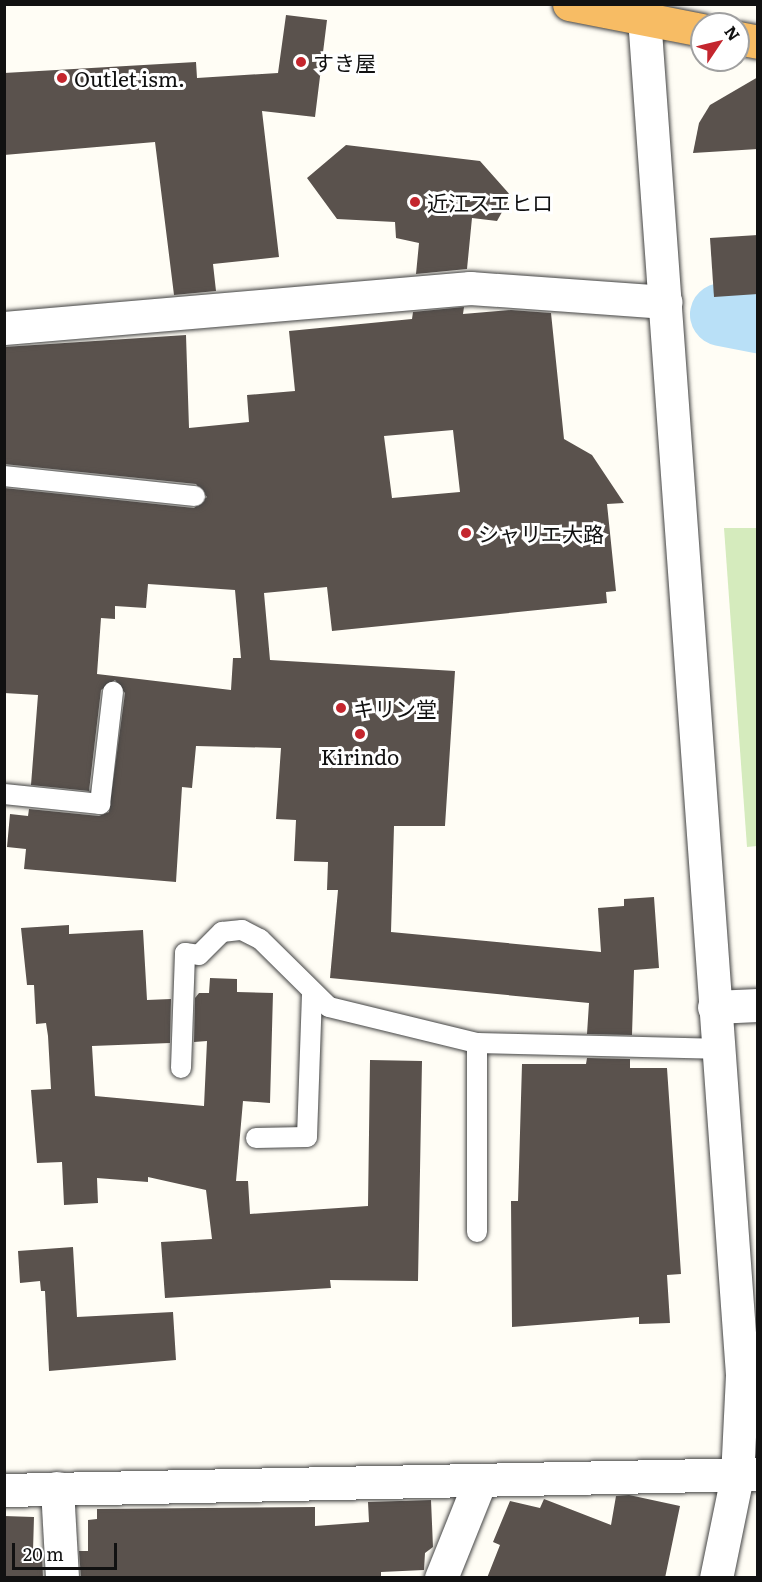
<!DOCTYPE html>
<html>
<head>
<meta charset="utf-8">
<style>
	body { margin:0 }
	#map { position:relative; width:762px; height:1582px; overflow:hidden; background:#fffdf5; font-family:Literata,"Noto Sans JP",serif }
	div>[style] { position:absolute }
	.green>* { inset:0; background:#d5ebbd }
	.river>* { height:63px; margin:-31.5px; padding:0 31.5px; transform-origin:31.5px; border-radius:31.5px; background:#b9e0f7 }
	.building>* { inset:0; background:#5a524d }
	.roads { filter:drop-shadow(0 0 2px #444) drop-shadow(0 0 2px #444) }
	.service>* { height:20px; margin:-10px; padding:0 10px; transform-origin:10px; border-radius:10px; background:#fff }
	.minor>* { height:33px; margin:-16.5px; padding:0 16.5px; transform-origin:16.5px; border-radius:16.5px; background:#fff }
	.tertiary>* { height:33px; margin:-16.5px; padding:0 16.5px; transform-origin:16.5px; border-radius:16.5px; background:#fff }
	.trunk>* { height:33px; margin:-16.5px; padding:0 16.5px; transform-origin:16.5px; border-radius:16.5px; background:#f7bc64 }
	.dots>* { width:16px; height:16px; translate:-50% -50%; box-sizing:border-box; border:3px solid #fff; border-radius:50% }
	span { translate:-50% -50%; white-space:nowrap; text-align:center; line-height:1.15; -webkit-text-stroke:6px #fff; paint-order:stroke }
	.poi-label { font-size:21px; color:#111 }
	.left { translate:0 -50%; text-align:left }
	.frame { position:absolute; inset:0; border:6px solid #111; pointer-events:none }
	.north { position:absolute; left:690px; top:12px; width:60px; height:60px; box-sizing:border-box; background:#fff; border:2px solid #a0a0a0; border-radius:50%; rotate:55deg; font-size:16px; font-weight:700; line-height:24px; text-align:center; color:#111 }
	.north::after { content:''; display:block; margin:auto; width:21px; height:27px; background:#c4262e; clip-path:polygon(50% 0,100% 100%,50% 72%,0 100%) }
	.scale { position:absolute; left:12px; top:1543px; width:105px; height:27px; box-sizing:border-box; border:3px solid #111; border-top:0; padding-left:8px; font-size:18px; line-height:21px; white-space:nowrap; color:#111; -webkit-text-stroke:4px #fff; paint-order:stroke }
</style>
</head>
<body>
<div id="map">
	<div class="green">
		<div style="clip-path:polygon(724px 528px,757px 528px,757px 846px,747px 847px)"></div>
	</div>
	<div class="river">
		<div style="left:721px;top:314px;width:38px;rotate:11deg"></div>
	</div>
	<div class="building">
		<div style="clip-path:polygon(286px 15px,327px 20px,315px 117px,262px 111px,279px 257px,213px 264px,216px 291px,174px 295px,155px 142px,4px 155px,4px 73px,196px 62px,197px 78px,278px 73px)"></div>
		<div style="clip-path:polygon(758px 77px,758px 149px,693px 153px,699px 123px,710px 105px)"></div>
		<div style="clip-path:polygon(346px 145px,480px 161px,511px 196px,497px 221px,472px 218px,467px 269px,416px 274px,419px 243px,396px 238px,395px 222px,337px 219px,307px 178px)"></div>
		<div style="clip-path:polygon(758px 235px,758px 294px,714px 297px,710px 238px)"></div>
		<div style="clip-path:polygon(evenodd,464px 307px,463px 314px,511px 310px,551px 313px,564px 439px,592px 455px,624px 503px,607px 504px,616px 591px,606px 592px,607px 603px,332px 631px,327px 587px,264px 593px,270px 660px,455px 671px,445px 826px,394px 826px,391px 932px,601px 952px,598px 908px,624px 906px,624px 899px,654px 897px,659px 968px,634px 970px,632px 1035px,587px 1034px,589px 1003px,330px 978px,338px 890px,327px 890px,328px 862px,294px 861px,296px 820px,276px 819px,281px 748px,196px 746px,192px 788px,182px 787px,176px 882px,24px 869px,26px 849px,7px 847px,10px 814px,28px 816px,29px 809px,99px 816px,109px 812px,125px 693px,115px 680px,101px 690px,89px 791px,31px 785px,38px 695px,4px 693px,4px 488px,194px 508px,207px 497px,196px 484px,4px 464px,4px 347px,186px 335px,189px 428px,249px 422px,247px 395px,295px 391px,289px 331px,412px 319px,413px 312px,464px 307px,453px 430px,460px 492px,392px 498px,384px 436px,453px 430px,464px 307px,148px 584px,235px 590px,241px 658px,233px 658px,231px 690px,97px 674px,101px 618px,115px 619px,115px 606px,146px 608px,148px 584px)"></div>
		<div style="clip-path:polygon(69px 925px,69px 934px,143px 930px,147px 1000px,171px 999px,170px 1043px,92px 1046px,95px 1096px,204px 1106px,207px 1041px,194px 1042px,195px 998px,199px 993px,209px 993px,210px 978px,237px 979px,237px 992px,273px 993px,270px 1103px,243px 1101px,236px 1181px,248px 1181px,250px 1214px,368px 1206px,370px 1060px,422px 1061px,418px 1281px,330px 1280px,331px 1288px,165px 1298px,161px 1242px,212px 1239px,206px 1190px,148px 1177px,148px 1182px,97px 1178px,98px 1203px,64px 1205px,62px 1162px,37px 1163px,31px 1090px,51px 1089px,48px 1036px,46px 1023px,36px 1024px,34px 985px,27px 985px,21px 928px)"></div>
		<div style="clip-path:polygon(587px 1058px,630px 1059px,630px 1068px,667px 1068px,681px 1274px,667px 1275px,670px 1323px,639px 1324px,639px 1317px,512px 1327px,511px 1201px,518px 1201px,522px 1064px,586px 1064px)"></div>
		<div style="clip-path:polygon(73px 1247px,77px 1317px,173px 1312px,176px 1360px,49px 1371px,45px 1291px,41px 1291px,40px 1281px,20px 1283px,18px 1251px)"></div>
		<div style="clip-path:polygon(629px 1495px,680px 1506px,665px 1578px,487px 1578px,500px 1545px,493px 1542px,510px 1501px,540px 1508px,544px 1499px,611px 1525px,616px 1496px)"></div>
		<div style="clip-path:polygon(431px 1500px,433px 1547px,425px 1553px,424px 1570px,381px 1572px,381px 1578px,81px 1578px,79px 1551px,88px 1551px,88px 1520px,97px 1519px,97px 1509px,315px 1507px,315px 1526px,369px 1522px,368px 1502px)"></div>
		<div style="clip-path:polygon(4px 1516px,34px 1517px,33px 1551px,42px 1551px,43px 1578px,4px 1578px)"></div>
	</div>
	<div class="roads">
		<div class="service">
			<div style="left:4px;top:476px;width:192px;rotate:6deg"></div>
			<div style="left:4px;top:794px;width:97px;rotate:5.9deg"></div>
			<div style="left:100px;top:804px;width:113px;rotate:-83.4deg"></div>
			<div style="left:181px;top:1068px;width:115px;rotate:-88deg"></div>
			<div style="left:185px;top:953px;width:14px;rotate:8deg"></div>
			<div style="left:199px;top:955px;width:33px;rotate:-45deg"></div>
			<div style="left:222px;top:932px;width:20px;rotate:-6deg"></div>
			<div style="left:242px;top:930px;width:20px;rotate:27deg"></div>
			<div style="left:260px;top:939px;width:97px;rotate:44.6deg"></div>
			<div style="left:329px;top:1007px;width:152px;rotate:13.7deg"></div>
			<div style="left:477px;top:1043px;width:238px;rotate:1.4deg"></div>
			<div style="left:256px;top:1138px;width:51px;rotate:-1.1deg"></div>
			<div style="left:307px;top:1137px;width:144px;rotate:-88deg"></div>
			<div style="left:477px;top:1232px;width:189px;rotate:-90deg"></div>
		</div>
		<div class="minor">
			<div style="left:4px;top:328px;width:468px;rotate:-4.9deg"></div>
			<div style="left:470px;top:288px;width:196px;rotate:4.1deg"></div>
			<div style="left:714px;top:1007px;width:44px;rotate:-2.6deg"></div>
			<div style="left:57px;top:1488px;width:90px;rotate:86.8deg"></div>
			<div style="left:4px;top:1490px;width:754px;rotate:-1.22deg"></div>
			<div style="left:441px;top:1578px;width:105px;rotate:-68.1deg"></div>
		</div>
		<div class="tertiary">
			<div style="left:644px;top:17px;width:1362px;rotate:85.87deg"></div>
			<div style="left:742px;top:1375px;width:101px;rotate:92.8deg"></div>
			<div style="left:737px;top:1476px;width:104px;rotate:101.6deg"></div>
		</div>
		<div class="trunk">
			<div style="left:569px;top:4px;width:136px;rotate:11.1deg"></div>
			<div style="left:738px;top:38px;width:20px;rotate:11deg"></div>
		</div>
	</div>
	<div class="dots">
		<div style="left:301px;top:62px;background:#c4262e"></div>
		<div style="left:62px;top:78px;background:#c4262e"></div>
		<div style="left:415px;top:202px;background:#c4262e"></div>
		<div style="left:466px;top:533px;background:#c4262e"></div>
		<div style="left:341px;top:708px;background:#c4262e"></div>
		<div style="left:360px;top:734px;background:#c4262e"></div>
	</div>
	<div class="poi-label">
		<span class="left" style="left:313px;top:62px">すき屋</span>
		<span class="left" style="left:74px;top:78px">Outlet ism.</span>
		<span class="left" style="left:427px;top:202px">近江スエヒロ</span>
		<span class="left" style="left:478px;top:533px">シャリエ大路</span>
		<span class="left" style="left:353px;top:708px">キリン堂</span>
		<span style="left:360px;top:756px">Kirindo</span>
	</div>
	<div class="frame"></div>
	<div class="north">N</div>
	<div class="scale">20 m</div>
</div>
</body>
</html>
